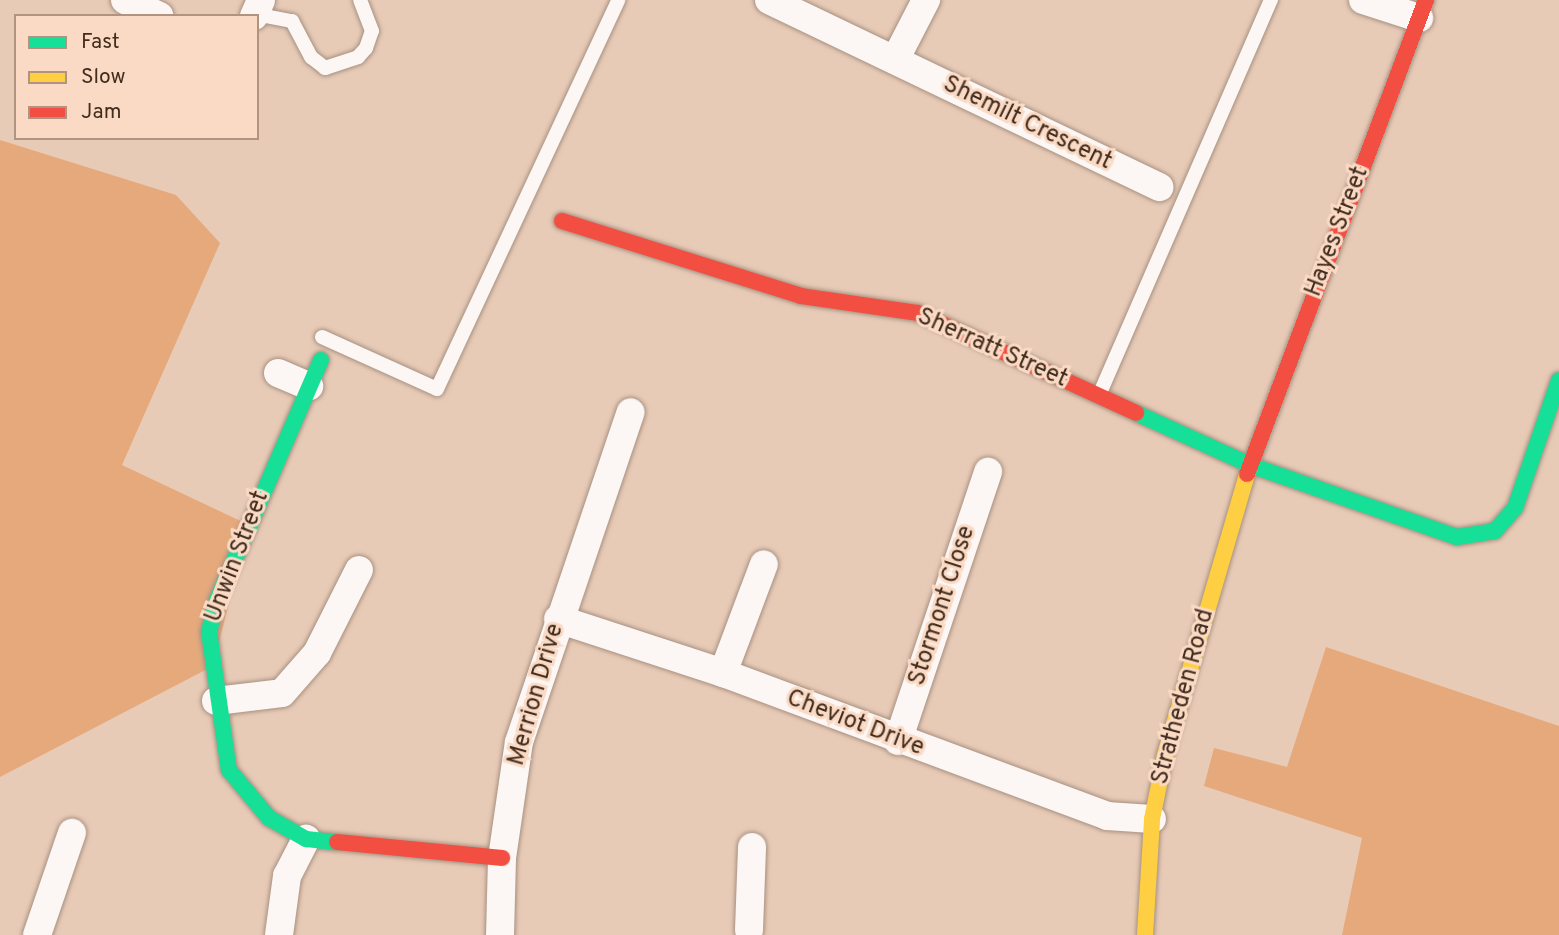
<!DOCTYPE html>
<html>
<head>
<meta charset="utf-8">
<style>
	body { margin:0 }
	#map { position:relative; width:1559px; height:935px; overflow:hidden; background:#e8cbb7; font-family:Overpass,sans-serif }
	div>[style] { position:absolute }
	.green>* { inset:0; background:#e5a97c }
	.roads { filter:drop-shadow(0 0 2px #a79181) drop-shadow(0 0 2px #a79181) }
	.lane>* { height:14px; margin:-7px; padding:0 7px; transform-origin:7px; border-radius:7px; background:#fcf7f4 }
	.street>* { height:28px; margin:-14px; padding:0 14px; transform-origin:14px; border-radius:14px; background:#fcf7f4 }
	.fast>* { height:16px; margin:-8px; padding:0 8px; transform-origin:8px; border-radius:8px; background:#16e098 }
	.slow>* { height:16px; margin:-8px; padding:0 8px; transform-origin:8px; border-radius:8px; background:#ffcf43 }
	.jam>* { height:16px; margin:-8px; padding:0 8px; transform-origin:8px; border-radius:8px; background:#f24e42 }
	span { translate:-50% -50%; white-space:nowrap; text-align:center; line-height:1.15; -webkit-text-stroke:6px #fadac4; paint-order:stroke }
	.street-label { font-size:24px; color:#412c1d }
	.legend { position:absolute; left:14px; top:14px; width:245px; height:126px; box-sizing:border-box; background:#fadac4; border:2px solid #b09481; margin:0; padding:9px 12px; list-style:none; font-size:21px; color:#412c1d }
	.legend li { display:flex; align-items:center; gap:14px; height:35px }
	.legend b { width:35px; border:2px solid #b09481 }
</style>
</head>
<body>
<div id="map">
	<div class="green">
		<div style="clip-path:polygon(0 140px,176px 195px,220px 243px,122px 465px,249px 525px,213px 666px,0 777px)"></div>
		<div style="clip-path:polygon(1326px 647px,1559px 726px,1559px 935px,1342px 935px,1362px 838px,1204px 786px,1214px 748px,1287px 767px)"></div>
	</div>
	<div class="roads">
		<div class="lane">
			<div style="left:255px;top:14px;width:38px;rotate:11deg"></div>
			<div style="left:292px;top:21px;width:41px;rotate:62.2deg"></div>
			<div style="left:311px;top:57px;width:18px;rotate:38deg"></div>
			<div style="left:325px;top:68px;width:35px;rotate:-18deg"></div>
			<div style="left:358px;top:57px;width:12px;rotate:-48deg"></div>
			<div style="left:366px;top:48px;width:18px;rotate:-71deg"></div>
			<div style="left:372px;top:31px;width:33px;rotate:-111deg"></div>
			<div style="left:322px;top:337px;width:126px;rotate:24.3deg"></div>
			<div style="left:437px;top:389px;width:429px;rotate:-65deg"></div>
			<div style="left:1100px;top:393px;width:429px;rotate:-66.5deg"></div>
		</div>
		<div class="street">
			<div style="left:125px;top:0;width:38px;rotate:25deg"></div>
			<div style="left:769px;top:0;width:433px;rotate:25.6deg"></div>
			<div style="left:1363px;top:0;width:59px;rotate:17.8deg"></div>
			<div style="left:254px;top:16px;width:17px;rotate:-66deg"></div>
			<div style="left:895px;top:60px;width:68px;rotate:-62.7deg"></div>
			<div style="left:278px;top:373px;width:34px;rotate:23deg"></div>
			<div style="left:558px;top:619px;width:174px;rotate:18.1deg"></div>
			<div style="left:723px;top:673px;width:410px;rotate:20.4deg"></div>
			<div style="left:1107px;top:816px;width:45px;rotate:3.8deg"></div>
			<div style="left:723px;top:673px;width:116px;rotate:-69.4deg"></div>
			<div style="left:216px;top:701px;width:66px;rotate:-6.9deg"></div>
			<div style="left:282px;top:693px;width:53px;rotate:-48.8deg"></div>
			<div style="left:317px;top:653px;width:93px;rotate:-63.2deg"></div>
			<div style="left:898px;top:741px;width:284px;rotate:-71.5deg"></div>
			<div style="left:749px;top:930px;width:83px;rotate:-87.9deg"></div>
			<div style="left:37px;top:935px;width:108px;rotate:-71.1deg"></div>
			<div style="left:279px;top:935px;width:60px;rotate:-82.3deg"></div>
			<div style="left:287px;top:876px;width:42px;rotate:-62.8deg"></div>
			<div style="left:500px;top:935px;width:77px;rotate:-88.5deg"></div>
			<div style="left:502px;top:858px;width:117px;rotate:-81.7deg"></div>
			<div style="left:519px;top:742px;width:348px;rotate:-71.3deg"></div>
		</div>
		<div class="fast">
			<div style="left:321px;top:360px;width:262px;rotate:113.4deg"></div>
			<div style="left:217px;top:600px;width:33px;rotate:104deg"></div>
			<div style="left:209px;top:632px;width:139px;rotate:81.8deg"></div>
			<div style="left:229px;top:770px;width:62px;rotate:50.2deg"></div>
			<div style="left:269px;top:818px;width:43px;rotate:29.6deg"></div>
			<div style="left:306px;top:839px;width:31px;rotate:6deg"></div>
			<div style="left:1136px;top:413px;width:125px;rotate:24.5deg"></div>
			<div style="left:1250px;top:465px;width:219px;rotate:19.2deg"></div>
			<div style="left:1457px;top:537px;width:38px;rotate:-9deg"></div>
			<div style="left:1495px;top:531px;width:30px;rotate:-49deg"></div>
			<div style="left:1515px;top:508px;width:135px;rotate:-71deg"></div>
		</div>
		<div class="slow">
			<div style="left:1145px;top:935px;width:116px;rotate:-86.5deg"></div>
			<div style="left:1152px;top:819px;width:65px;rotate:-78.5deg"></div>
			<div style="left:1165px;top:755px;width:293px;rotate:-73.7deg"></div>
		</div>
		<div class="jam">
			<div style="left:562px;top:221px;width:250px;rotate:17.4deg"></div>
			<div style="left:801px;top:296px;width:118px;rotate:8.3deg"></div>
			<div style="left:918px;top:313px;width:240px;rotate:24.6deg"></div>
			<div style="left:1247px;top:474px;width:507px;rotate:-69.31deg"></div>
			<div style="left:337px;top:842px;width:166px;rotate:5.5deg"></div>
		</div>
	</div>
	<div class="street-label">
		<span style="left:1027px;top:124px;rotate:26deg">Shemilt Crescent</span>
		<span style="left:1338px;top:232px;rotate:-69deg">Hayes Street</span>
		<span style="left:992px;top:349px;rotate:24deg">Sherratt Street</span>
		<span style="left:238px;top:557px;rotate:-69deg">Unwin Street</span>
		<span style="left:943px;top:606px;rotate:-72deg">Stormont Close</span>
		<span style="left:537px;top:695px;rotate:-74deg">Merrion Drive</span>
		<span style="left:1184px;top:697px;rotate:-75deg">Stratheden Road</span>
		<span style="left:855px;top:724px;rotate:21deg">Cheviot Drive</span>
	</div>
	<ul class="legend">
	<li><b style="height:9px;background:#16e098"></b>Fast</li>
	<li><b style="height:9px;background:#ffcf43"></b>Slow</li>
	<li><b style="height:9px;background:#f24e42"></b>Jam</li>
	</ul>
</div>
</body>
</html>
